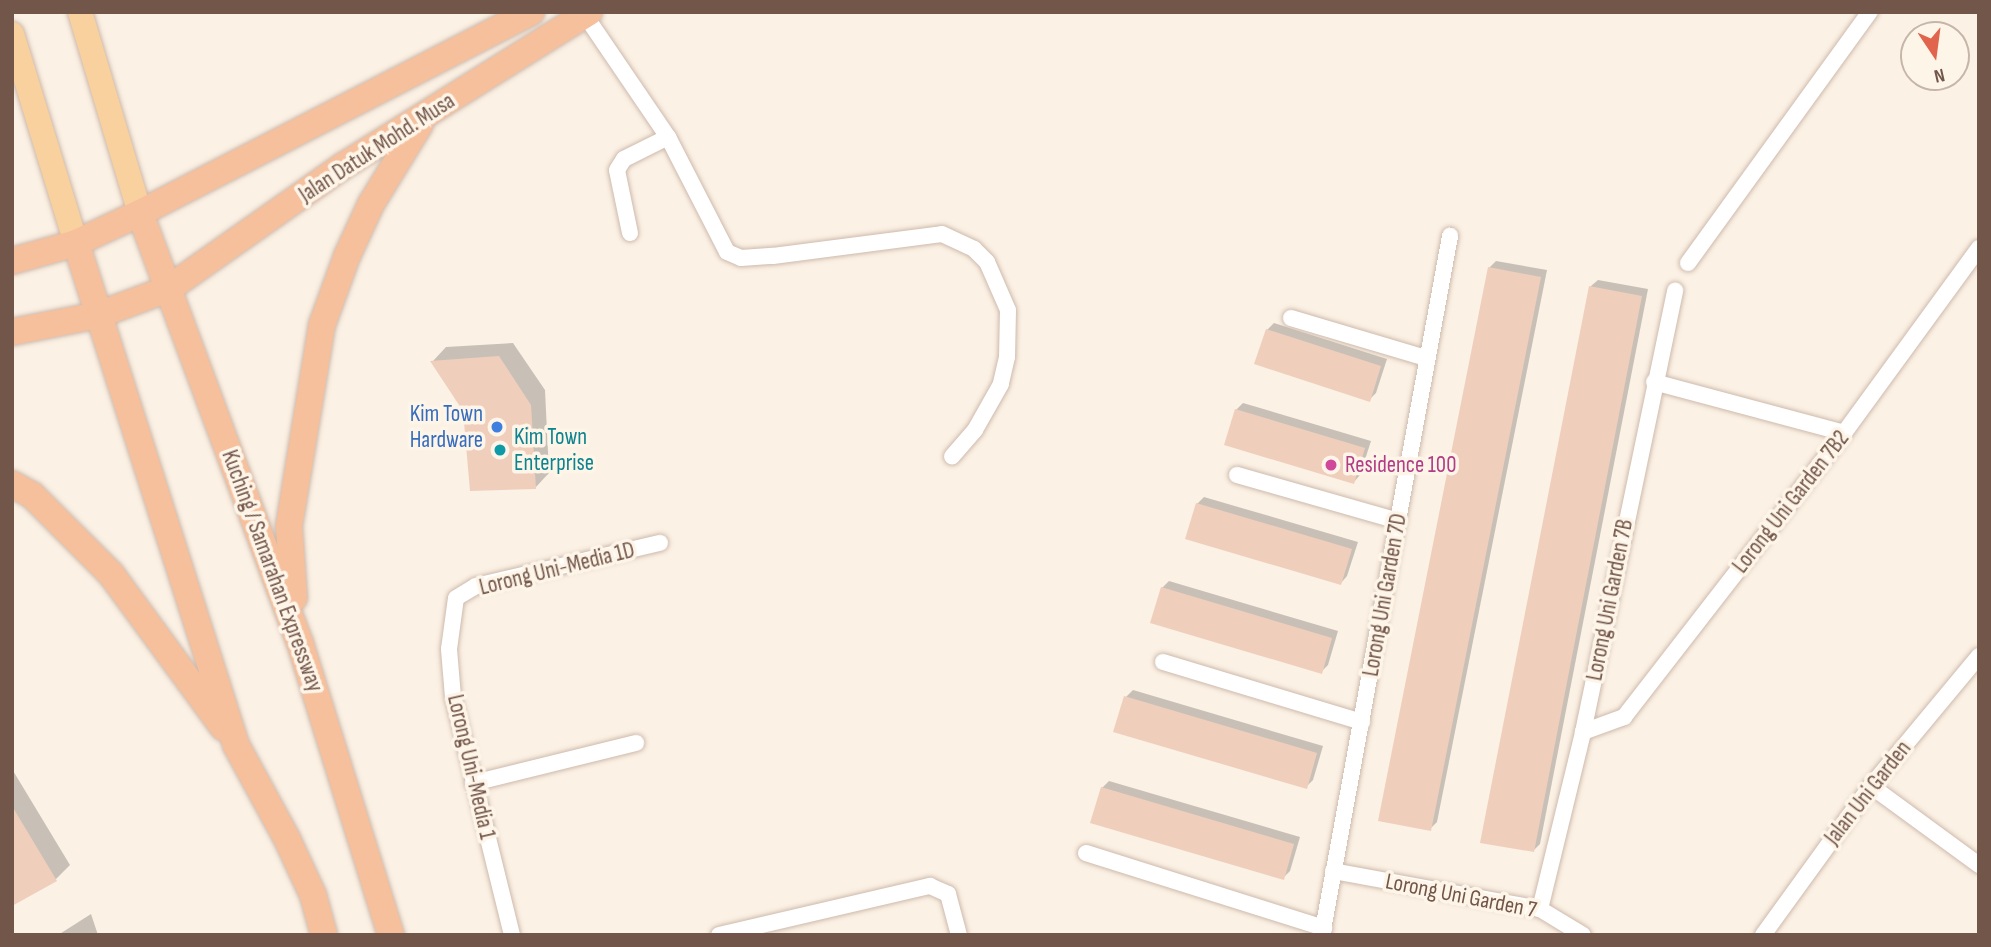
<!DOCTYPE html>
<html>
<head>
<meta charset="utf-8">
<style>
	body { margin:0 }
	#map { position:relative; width:1991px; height:947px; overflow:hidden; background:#fbf1e4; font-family:"Sofia Sans Condensed",sans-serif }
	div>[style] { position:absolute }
	.shadow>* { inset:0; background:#0003 }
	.building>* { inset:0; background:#f0cebc }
	.roads { filter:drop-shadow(0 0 2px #cebaad) drop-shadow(0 0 2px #cebaad) }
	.minor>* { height:16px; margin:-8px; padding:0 8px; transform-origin:8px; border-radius:8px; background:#fff }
	.primary>* { height:24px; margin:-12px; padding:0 12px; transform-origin:12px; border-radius:12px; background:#f8d19e }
	.trunk>* { height:26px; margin:-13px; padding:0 13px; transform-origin:13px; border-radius:13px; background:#f6c09d }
	.dots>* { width:19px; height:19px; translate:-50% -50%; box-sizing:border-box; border:4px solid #fef5e9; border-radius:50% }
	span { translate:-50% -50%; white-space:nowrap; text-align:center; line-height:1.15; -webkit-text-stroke:7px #fef5e9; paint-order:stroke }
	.street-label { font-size:23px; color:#73564a }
	.shop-label { font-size:23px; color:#366cbe }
	.right { translate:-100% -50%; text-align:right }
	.culture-label { font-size:23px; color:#0d838f }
	.left { translate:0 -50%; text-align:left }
	.hotel-label { font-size:23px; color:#b23c85 }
	.frame { position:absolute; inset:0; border:14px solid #73564a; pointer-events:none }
	.north { position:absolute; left:1900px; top:21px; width:70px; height:70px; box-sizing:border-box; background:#fef5e9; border:2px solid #c6b5a9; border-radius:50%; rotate:167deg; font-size:19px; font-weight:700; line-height:28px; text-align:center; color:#73564a }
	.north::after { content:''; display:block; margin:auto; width:24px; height:32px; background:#e1654d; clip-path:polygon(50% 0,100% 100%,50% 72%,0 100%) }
</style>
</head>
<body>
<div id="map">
	<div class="shadow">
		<div style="clip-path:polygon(1496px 261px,1547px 270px,1437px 822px,1430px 829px,1489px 268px)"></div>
		<div style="clip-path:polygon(1598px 280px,1648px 289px,1540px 844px,1533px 851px,1591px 286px)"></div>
		<div style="clip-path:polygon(1274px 323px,1387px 359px,1376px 393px,1369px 400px,1267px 330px)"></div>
		<div style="clip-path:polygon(513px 343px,545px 390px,549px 473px,535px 488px,464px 410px,433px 361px,446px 347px)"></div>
		<div style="clip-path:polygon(1243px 403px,1371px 441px,1360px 475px,1354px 482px,1236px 410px)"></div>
		<div style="clip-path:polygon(1204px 497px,1358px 542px,1347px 576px,1341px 583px,1197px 504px)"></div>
		<div style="clip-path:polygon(1169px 581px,1338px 631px,1328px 665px,1321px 672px,1162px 588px)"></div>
		<div style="clip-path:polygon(1133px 690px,1323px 746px,1313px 780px,1306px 787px,1126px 697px)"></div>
		<div style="clip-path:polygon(12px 769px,70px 865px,56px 879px,13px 904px)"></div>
		<div style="clip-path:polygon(1109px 781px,1300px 837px,1290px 871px,1283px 878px,1102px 788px)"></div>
		<div style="clip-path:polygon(91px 914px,98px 935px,58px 935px)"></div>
	</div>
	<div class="building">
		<div style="clip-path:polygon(1488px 267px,1541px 277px,1431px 831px,1378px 821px)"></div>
		<div style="clip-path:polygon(1589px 286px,1642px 296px,1534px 852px,1480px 843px)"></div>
		<div style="clip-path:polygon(1266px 329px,1381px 366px,1370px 402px,1254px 364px)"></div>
		<div style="clip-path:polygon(499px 356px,531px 405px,536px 489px,470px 491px,463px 411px,430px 361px)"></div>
		<div style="clip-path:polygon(1235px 409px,1365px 448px,1354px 484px,1224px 445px)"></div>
		<div style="clip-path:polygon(1196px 503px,1352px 549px,1341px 585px,1185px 539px)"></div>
		<div style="clip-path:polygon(1161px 587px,1332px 638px,1322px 674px,1150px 623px)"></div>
		<div style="clip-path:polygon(1124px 696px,1317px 753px,1307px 789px,1113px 732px)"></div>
		<div style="clip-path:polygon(1101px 787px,1294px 844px,1284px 880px,1090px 823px)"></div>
		<div style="clip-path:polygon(12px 806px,57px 881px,12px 906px)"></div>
	</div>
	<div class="roads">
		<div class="minor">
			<div style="left:585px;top:15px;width:148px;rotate:55.8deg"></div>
			<div style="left:668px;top:137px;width:129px;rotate:62.8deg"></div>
			<div style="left:727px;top:252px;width:15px;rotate:23deg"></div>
			<div style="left:741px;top:258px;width:32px;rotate:-4deg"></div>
			<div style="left:773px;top:256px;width:170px;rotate:-7.4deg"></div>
			<div style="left:942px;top:234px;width:35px;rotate:25deg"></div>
			<div style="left:974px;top:249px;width:18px;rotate:45deg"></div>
			<div style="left:987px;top:262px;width:52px;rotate:66.4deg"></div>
			<div style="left:1008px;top:310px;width:47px;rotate:91.2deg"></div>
			<div style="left:1007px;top:357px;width:28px;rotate:103deg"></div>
			<div style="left:1001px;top:384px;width:53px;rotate:119.5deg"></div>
			<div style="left:975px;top:430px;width:35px;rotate:131deg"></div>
			<div style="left:630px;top:233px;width:64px;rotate:-101.7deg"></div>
			<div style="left:617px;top:170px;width:13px;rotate:-58deg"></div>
			<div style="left:624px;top:159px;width:49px;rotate:-26.6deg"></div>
			<div style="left:1688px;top:263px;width:310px;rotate:-54.1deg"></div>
			<div style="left:1291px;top:318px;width:141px;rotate:16.5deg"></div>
			<div style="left:1654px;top:382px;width:197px;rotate:15deg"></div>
			<div style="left:1237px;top:475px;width:168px;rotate:15.9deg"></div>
			<div style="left:1163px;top:662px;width:208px;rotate:16.8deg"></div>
			<div style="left:1583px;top:732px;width:44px;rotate:-20.1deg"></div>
			<div style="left:1624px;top:717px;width:359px;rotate:-52.2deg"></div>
			<div style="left:1844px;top:433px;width:229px;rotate:-53.9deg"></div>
			<div style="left:473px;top:783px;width:168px;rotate:-13.8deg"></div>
			<div style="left:1871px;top:786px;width:134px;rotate:36.2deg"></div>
			<div style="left:1086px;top:853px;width:250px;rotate:17.5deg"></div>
			<div style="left:1333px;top:871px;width:210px;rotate:10.4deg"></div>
			<div style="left:1540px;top:909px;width:50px;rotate:31.2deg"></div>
			<div style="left:1540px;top:909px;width:182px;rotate:-76.3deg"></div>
			<div style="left:1583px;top:732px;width:451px;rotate:-78.2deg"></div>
			<div style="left:512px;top:935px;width:245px;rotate:-103.9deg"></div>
			<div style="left:453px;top:697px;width:48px;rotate:-94.8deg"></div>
			<div style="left:449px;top:649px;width:51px;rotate:-82.2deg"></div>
			<div style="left:456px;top:598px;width:23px;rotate:-31deg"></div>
			<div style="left:476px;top:586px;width:189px;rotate:-13.2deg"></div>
			<div style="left:719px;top:935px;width:217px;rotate:-13.1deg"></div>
			<div style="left:930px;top:886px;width:20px;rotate:24deg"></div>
			<div style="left:948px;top:894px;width:42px;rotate:75deg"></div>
			<div style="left:1322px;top:935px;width:711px;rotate:-79.62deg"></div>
			<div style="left:1763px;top:935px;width:184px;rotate:-54.1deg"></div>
			<div style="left:1871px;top:786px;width:169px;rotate:-50.3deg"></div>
		</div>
		<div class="primary">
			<div style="left:80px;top:12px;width:210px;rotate:73.4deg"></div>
			<div style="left:12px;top:34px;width:219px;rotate:73deg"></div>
		</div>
		<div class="trunk">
			<div style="left:140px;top:213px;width:459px;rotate:69.6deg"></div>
			<div style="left:300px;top:643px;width:306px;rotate:72.7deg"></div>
			<div style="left:76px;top:243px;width:527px;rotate:72.32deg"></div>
			<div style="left:236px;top:745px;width:107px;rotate:61.5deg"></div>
			<div style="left:287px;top:839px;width:62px;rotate:65.1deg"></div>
			<div style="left:313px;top:895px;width:41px;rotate:74.6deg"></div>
			<div style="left:12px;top:261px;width:66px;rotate:-15.7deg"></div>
			<div style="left:76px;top:243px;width:71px;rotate:-25.1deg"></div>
			<div style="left:140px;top:213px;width:440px;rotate:-27.2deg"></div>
			<div style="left:12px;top:332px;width:88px;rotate:-11.2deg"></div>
			<div style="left:98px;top:315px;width:75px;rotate:-20.4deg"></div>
			<div style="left:168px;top:289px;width:214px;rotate:-35.1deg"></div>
			<div style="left:343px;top:166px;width:290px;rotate:-32deg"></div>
			<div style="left:12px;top:484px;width:23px;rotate:29deg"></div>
			<div style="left:32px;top:495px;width:112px;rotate:45deg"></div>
			<div style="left:111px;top:574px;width:190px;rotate:53.8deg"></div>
			<div style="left:294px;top:598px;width:72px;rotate:-94deg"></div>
			<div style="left:289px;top:526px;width:204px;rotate:-80.7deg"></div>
			<div style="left:322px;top:325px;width:73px;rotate:-70.1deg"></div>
			<div style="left:347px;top:256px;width:57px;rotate:-65.2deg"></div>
			<div style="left:371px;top:204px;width:94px;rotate:-58.5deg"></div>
		</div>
	</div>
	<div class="dots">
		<div style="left:497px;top:427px;background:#3f7fe0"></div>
		<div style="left:500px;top:450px;background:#0f9aa8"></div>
		<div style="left:1331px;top:465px;background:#d1479c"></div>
	</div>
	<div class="street-label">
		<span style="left:377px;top:148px;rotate:-33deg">Jalan Datuk Mohd. Musa</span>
		<span style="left:1791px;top:502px;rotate:-52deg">Lorong Uni Garden 7B2</span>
		<span style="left:557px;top:569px;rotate:-14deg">Lorong Uni-Media 1D</span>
		<span style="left:272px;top:571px;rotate:70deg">Kuching / Samarahan Expressway</span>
		<span style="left:1385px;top:595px;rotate:-80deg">Lorong Uni Garden 7D</span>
		<span style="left:1610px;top:600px;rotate:-79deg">Lorong Uni Garden 7B</span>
		<span style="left:471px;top:767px;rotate:77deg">Lorong Uni-Media 1</span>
		<span style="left:1868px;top:793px;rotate:-52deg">Jalan Uni Garden</span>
		<span style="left:1461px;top:896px;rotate:11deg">Lorong Uni Garden 7</span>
	</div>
	<div class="shop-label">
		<span class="right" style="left:483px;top:427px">Kim Town<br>Hardware</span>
	</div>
	<div class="culture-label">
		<span class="left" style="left:514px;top:450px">Kim Town<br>Enterprise</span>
	</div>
	<div class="hotel-label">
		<span class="left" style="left:1345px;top:465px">Residence 100</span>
	</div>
	<div class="frame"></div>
	<div class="north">N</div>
</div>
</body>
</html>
